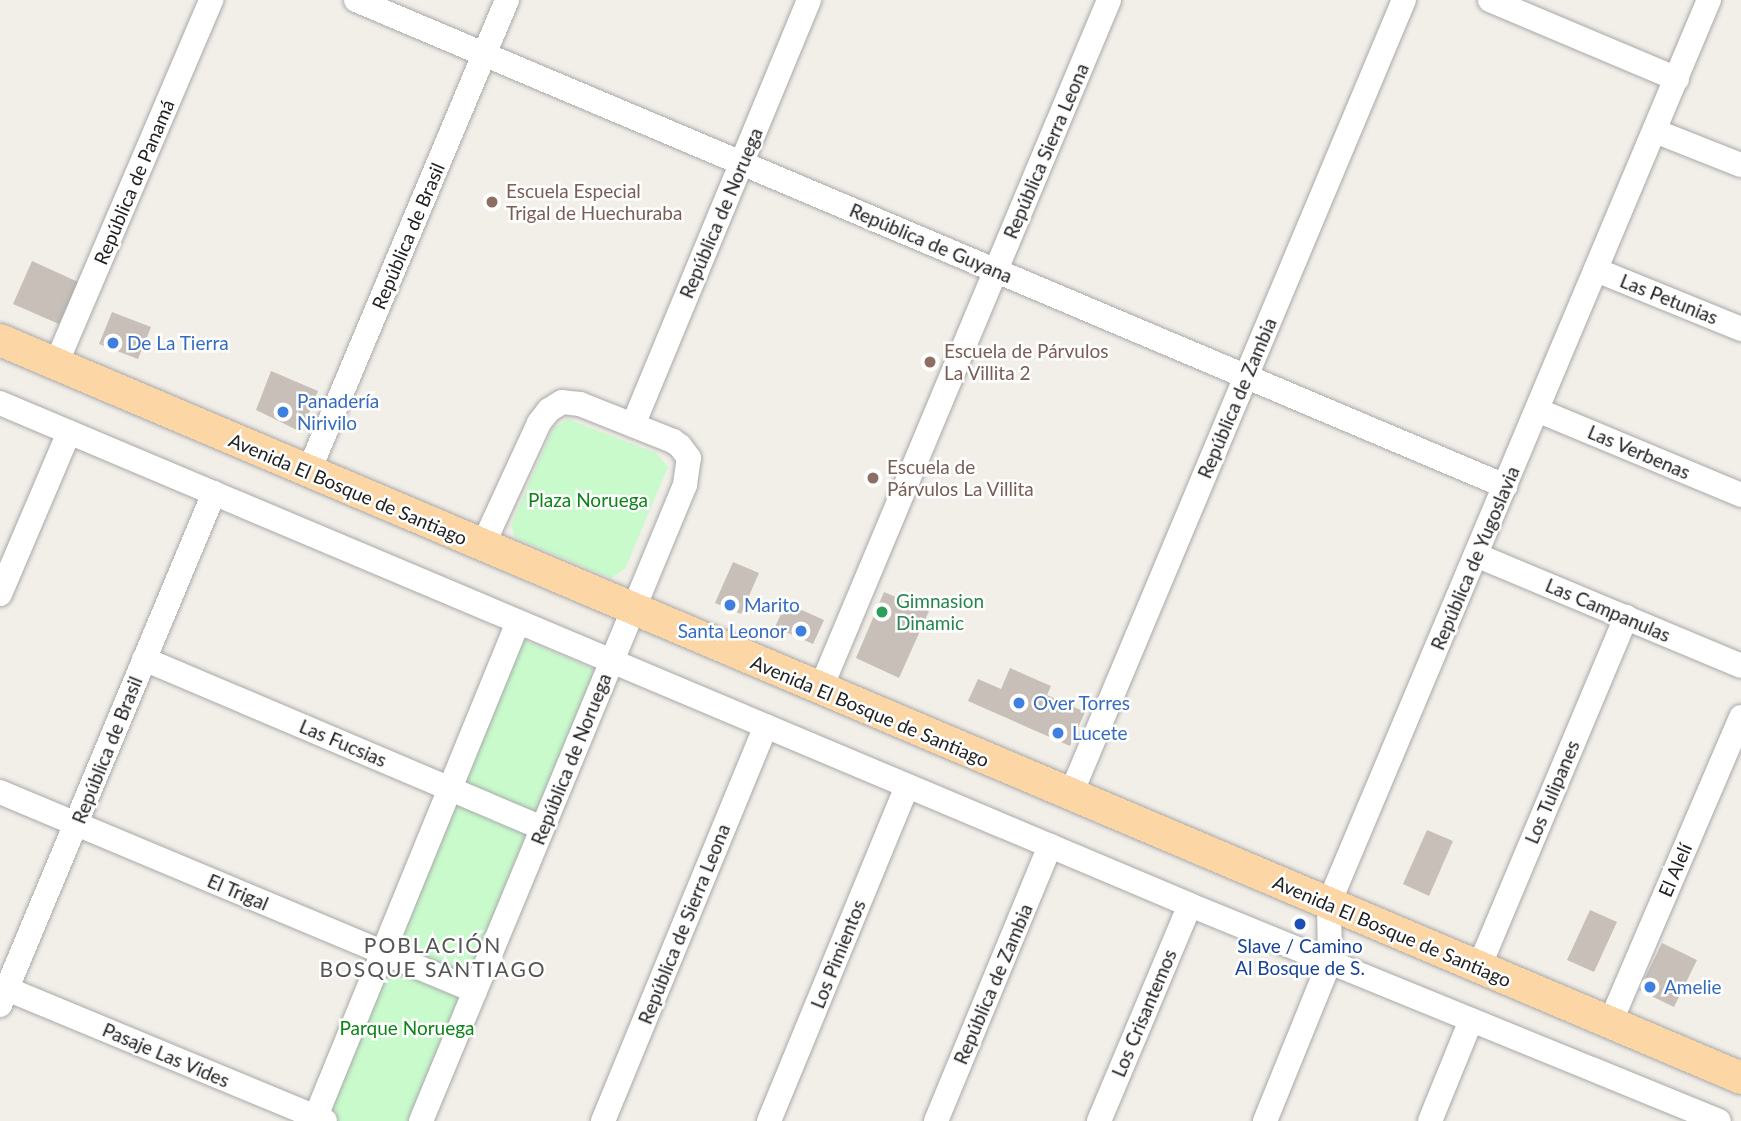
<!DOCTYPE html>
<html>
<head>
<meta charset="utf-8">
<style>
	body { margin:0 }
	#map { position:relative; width:1741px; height:1121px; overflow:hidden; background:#f2efe9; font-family:Lato,sans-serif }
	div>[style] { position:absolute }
	.park>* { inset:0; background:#c8facc }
	.building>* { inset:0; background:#c7bfb8 }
	.roads { filter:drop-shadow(0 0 2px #a9a9a9) drop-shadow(0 0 2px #a9a9a9) }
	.minor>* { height:24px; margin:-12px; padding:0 12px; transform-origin:12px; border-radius:12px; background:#fff }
	.major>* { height:32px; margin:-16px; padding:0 16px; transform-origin:16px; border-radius:16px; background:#fcd6a4 }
	.dots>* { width:19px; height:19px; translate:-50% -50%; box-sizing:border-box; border:4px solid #fff; border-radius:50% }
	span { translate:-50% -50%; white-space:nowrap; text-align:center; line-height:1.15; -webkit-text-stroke:5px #fff; paint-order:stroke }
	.street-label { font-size:19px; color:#222 }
	.education-label { font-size:19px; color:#785e54 }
	.left { translate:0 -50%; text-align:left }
	.shop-label { font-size:19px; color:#366cbe }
	.right { translate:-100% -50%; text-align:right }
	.park-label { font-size:19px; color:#0c8416 }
	.leisure-label { font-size:19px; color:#27864d }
	.transit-label { font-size:19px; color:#164399 }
	.neighbourhood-label { font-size:21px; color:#555; letter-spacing:2px }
</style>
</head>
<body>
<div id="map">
	<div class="park">
		<div style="clip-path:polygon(568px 419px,656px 453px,668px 467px,625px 569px,611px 578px,515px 538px,511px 525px,553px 428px)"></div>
		<div style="clip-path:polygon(520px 638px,598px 671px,414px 1121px,322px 1121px)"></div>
	</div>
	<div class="building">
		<div style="clip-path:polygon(32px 261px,78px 282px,59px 324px,13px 304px)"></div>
		<div style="clip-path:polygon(112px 312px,151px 327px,138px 359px,99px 344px)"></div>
		<div style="clip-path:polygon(271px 371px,318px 391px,301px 432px,256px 410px)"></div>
		<div style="clip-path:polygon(733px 562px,759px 573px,741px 614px,715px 603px)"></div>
		<div style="clip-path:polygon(884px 592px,929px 611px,899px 678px,856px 658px)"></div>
		<div style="clip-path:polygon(786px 603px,824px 620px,813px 644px,775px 627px)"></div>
		<div style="clip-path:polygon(1010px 668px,1051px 686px,1047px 695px,1085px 712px,1070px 746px,968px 701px,978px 679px,1001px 689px)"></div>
		<div style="clip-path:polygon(1427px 830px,1453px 841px,1429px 896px,1403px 884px)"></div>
		<div style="clip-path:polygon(1590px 910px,1617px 922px,1594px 972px,1567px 960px)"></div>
		<div style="clip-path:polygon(1662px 943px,1697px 960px,1674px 1007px,1639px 990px)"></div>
	</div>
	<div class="roads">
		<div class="minor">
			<div style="left:356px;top:0;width:1248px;rotate:22.93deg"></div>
			<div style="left:1490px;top:0;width:203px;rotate:22.9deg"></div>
			<div style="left:1655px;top:131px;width:92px;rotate:21.6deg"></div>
			<div style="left:1596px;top:270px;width:157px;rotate:22.1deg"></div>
			<div style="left:56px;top:364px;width:396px;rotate:-66.9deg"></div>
			<div style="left:0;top:403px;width:1292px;rotate:22.87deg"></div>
			<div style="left:1190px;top:905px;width:571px;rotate:22.21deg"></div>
			<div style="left:1537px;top:410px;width:221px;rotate:22.6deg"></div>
			<div style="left:633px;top:425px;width:460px;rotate:-67.5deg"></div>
			<div style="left:308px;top:473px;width:513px;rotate:-67.18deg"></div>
			<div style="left:1476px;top:555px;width:287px;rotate:22.7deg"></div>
			<div style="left:0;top:594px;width:176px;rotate:-66.9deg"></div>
			<div style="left:144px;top:659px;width:432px;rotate:23deg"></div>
			<div style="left:820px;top:690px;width:748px;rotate:-67.27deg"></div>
			<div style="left:0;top:792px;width:515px;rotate:22.73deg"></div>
			<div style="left:1070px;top:796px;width:863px;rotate:-67.24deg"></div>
			<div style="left:1479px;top:967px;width:380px;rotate:-67.2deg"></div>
			<div style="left:7px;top:989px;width:344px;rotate:22.5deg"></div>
			<div style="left:0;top:1005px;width:555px;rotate:-67.32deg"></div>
			<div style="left:1610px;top:1023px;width:333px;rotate:-66.8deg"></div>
			<div style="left:314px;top:1121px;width:539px;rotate:-67.76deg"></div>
			<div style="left:421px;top:1121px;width:689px;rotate:-67.46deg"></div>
			<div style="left:685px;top:485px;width:27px;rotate:-82deg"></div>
			<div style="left:689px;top:458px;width:15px;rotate:-127deg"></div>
			<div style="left:680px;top:446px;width:9px;rotate:-144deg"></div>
			<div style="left:673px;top:441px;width:100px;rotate:-158.3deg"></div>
			<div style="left:580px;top:404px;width:18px;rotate:-174deg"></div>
			<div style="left:562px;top:402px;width:15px;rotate:148deg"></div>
			<div style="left:549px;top:410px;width:16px;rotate:128deg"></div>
			<div style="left:539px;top:423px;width:136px;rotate:114.7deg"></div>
			<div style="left:603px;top:1121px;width:427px;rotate:-67.6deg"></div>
			<div style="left:769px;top:1121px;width:362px;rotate:-67.6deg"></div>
			<div style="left:936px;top:1121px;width:298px;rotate:-67.5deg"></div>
			<div style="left:1099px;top:1121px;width:234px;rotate:-67.2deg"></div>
			<div style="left:1265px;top:1121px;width:173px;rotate:-67.9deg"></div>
			<div style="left:1330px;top:961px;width:58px;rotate:-91deg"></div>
			<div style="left:1329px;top:903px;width:980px;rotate:-67.18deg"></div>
			<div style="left:1430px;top:1121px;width:109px;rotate:-67.9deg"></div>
		</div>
		<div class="major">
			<div style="left:0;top:340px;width:1891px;rotate:22.97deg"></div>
		</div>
	</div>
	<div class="dots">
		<div style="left:492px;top:202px;background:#8d6e63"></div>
		<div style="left:113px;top:343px;background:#3f7fe0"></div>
		<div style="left:930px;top:362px;background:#8d6e63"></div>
		<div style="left:283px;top:412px;background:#3f7fe0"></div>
		<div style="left:873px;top:478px;background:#8d6e63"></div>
		<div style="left:730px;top:605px;background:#3f7fe0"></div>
		<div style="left:882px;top:612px;background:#2e9e5b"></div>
		<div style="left:801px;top:631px;background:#3f7fe0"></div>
		<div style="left:1019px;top:703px;background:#3f7fe0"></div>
		<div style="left:1058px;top:733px;background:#3f7fe0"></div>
		<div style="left:1300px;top:924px;background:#1a4fb4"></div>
		<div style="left:1650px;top:987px;background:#3f7fe0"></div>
	</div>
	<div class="street-label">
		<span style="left:1046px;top:151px;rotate:-67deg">República Sierra Leona</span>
		<span style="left:134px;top:182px;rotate:-67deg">República de Panamá</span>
		<span style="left:721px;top:213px;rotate:-67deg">República de Noruega</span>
		<span style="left:408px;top:236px;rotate:-67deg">República de Brasil</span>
		<span style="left:931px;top:243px;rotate:23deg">República de Guyana</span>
		<span style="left:1669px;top:299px;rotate:22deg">Las Petunias</span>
		<span style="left:1237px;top:398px;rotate:-67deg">República de Zambia</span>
		<span style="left:1639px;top:452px;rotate:23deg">Las Verbenas</span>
		<span style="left:348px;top:489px;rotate:23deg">Avenida El Bosque de Santiago</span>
		<span style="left:1475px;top:558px;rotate:-67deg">República de Yugoslavia</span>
		<span style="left:1608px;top:610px;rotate:23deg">Las Campanulas</span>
		<span style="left:870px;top:711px;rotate:23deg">Avenida El Bosque de Santiago</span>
		<span style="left:343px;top:743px;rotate:23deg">Las Fucsias</span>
		<span style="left:107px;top:750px;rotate:-68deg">República de Brasil</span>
		<span style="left:571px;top:759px;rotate:-68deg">República de Noruega</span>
		<span style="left:1552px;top:792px;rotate:-67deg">Los Tulipanes</span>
		<span style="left:1675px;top:870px;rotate:-67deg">El Alelí</span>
		<span style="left:238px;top:892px;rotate:23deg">El Trigal</span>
		<span style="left:684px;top:924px;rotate:-68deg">República de Sierra Leona</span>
		<span style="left:1392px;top:931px;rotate:23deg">Avenida El Bosque de Santiago</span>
		<span style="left:838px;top:954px;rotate:-68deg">Los Pimientos</span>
		<span style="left:993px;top:984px;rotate:-67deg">República de Zambia</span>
		<span style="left:1144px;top:1013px;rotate:-67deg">Los Crisantemos</span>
		<span style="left:166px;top:1055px;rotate:23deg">Pasaje Las Vides</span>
	</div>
	<div class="education-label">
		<span class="left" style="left:506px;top:202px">Escuela Especial<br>Trigal de Huechuraba</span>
		<span class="left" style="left:944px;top:362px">Escuela de Párvulos<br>La Villita 2</span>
		<span class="left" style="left:887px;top:478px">Escuela de<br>Párvulos La Villita</span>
	</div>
	<div class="shop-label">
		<span class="left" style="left:127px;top:343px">De La Tierra</span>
		<span class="left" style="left:297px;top:412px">Panadería<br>Nirivilo</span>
		<span class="left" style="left:744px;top:605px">Marito</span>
		<span class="right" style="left:787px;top:631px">Santa Leonor</span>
		<span class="left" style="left:1033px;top:703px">Over Torres</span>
		<span class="left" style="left:1072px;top:733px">Lucete</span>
		<span class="left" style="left:1664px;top:987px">Amelie</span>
	</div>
	<div class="park-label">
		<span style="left:588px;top:500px">Plaza Noruega</span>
		<span style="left:407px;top:1028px">Parque Noruega</span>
	</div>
	<div class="leisure-label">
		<span class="left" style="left:896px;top:612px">Gimnasion<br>Dinamic</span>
	</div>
	<div class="transit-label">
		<span style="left:1300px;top:957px">Slave / Camino<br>Al Bosque de S.</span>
	</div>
	<div class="neighbourhood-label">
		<span style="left:433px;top:957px">POBLACIÓN<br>BOSQUE SANTIAGO</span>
	</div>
</div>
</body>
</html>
